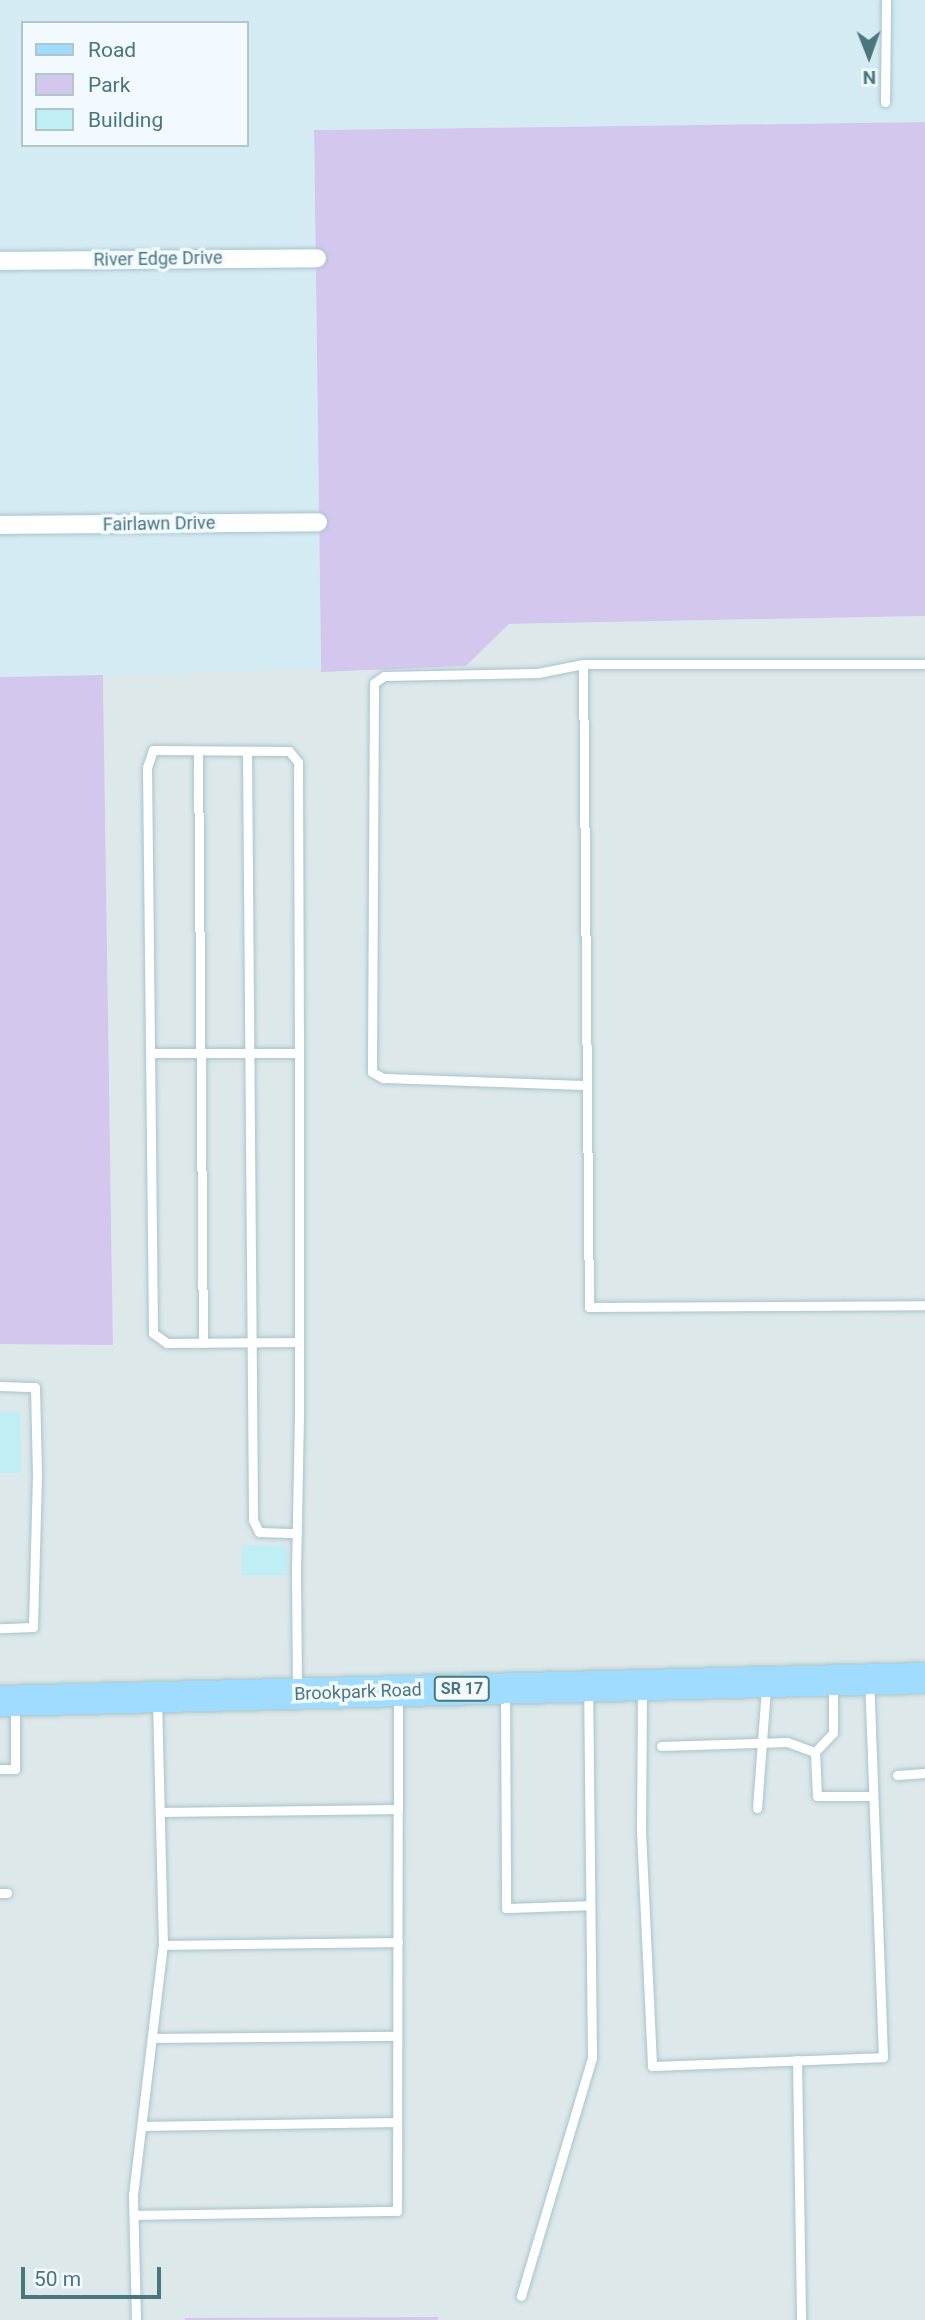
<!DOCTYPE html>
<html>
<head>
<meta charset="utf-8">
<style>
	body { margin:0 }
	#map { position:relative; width:925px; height:2320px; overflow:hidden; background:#eaf7fe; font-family:Roboto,sans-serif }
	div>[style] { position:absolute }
	.residential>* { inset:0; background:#d5ebf3 }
	.industrial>* { inset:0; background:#dde8ea }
	.green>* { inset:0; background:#d4c7ee }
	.building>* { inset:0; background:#c0eef5 }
	.roads { filter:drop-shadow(0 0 2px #a6c5cb) drop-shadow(0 0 2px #a6c5cb) }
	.service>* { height:9px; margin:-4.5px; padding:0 4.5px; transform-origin:4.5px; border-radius:4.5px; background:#fff }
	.minor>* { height:18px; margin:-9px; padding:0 9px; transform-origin:9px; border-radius:9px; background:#fff }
	.primary>* { height:30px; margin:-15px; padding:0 15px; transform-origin:15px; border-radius:15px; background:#a0dcff }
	span { translate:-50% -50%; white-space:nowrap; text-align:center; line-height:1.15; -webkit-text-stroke:7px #f2faff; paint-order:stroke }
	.shield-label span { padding:2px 5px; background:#f2faff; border:2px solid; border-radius:5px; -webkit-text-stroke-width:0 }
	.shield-label { font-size:16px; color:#4a777c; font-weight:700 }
	.street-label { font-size:18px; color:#4a777c }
	.legend { position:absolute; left:21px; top:21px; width:228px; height:126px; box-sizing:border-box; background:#f2faff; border:2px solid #afc6cb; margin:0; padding:9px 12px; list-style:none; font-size:21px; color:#4a777c }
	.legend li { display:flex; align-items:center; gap:14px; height:35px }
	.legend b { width:35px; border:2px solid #afc6cb }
	.north { position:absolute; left:834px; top:21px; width:70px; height:70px; -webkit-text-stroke:5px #f2faff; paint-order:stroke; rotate:179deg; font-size:19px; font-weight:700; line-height:28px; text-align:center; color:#4a777c }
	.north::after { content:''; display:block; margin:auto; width:24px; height:32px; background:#4a777c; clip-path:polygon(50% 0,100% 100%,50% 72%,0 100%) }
	.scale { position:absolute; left:21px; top:2267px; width:140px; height:32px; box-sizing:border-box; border:4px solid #4a777c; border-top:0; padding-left:9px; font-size:21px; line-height:24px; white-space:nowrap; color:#4a777c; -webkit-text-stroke:5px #f2faff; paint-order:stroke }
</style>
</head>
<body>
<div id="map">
	<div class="residential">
		<div style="clip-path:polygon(evenodd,0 0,925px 0,925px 122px,314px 130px,321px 672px,0 677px,0 0,23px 23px,247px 23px,247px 145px,23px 145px,23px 23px)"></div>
	</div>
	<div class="industrial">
		<div style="clip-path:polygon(925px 616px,925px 2320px,0 2320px,0 1344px,113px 1344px,103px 675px,466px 666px,509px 624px)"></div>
	</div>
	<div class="green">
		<div style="clip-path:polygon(925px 122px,925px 616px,509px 624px,466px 666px,321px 672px,314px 130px)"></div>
		<div style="clip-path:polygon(103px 675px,113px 1345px,0 1344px,0 677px)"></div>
		<div style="clip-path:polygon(438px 2317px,438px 2320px,185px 2320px,185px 2318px)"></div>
	</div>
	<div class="building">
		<div style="clip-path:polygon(0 1412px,20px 1412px,21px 1473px,0 1473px)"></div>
		<div style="clip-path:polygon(242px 1545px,287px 1546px,287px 1575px,241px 1575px)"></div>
	</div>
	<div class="roads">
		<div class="service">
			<div style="left:885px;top:102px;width:102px;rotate:-89.4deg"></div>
			<div style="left:583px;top:664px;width:46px;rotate:168.7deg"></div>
			<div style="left:538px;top:673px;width:154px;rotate:178.9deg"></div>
			<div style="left:384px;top:676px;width:12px;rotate:145deg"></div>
			<div style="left:374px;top:683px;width:389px;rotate:90.3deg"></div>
			<div style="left:372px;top:1072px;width:13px;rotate:29deg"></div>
			<div style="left:383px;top:1078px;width:203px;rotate:2deg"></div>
			<div style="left:925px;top:664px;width:342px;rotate:180deg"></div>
			<div style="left:583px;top:664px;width:643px;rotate:89.47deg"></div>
			<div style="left:589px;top:1307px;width:336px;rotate:-0.3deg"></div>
			<div style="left:198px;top:751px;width:592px;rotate:89.52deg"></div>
			<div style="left:247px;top:751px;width:769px;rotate:89.55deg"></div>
			<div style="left:253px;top:1520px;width:13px;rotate:63deg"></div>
			<div style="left:259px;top:1532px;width:38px;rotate:2deg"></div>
			<div style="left:150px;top:1053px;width:149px"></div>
			<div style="left:0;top:1386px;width:35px;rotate:2deg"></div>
			<div style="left:35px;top:1387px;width:87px;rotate:88.7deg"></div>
			<div style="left:37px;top:1474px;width:153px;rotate:91.5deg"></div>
			<div style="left:33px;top:1627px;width:33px;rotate:178deg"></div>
			<div style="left:297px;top:1688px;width:117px;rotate:-90.5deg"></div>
			<div style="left:296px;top:1571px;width:158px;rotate:-88.9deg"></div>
			<div style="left:299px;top:1413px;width:360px;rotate:-90deg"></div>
			<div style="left:299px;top:1053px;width:291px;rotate:-90.2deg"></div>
			<div style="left:298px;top:762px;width:14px;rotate:-129deg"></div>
			<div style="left:289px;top:751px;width:136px;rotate:-179.6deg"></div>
			<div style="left:153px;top:750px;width:18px;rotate:109deg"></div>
			<div style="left:147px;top:767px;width:566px;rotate:89.39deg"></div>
			<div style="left:153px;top:1333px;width:17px;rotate:36deg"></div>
			<div style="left:167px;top:1343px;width:132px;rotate:-0.4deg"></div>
			<div style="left:642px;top:1690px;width:141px;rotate:90.4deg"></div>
			<div style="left:641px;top:1831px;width:235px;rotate:87.3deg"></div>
			<div style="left:652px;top:2066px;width:231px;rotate:-2.2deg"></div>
			<div style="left:883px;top:2057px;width:373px;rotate:-92.1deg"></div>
			<div style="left:505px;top:1692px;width:216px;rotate:89.7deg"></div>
			<div style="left:506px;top:1908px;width:84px;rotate:-2deg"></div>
			<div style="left:398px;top:1696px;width:113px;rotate:90deg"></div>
			<div style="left:661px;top:1746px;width:126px;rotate:-1.8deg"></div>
			<div style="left:787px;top:1742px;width:30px;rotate:20deg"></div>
			<div style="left:815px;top:1752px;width:44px;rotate:87.4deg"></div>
			<div style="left:817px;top:1796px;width:56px"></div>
			<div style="left:815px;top:1752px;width:26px;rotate:-47deg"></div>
			<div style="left:833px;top:1733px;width:49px;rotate:-90deg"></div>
			<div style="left:0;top:1769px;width:15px"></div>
			<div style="left:15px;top:1769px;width:63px;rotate:-90deg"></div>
			<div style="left:897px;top:1775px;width:28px;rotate:-4deg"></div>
			<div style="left:757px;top:1808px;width:120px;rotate:-85.7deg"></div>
			<div style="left:0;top:1893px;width:7px"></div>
			<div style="left:163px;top:1945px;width:235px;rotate:-0.7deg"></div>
			<div style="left:152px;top:2038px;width:245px;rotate:-0.5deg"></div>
			<div style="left:797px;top:2060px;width:260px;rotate:89.1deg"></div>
			<div style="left:142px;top:2126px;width:254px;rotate:-0.9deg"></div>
			<div style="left:134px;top:2215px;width:263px;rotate:-0.9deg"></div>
			<div style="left:397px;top:2211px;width:402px;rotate:-89.9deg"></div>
			<div style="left:398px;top:1809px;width:236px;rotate:179.3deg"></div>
			<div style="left:521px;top:2296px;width:248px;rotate:-73.4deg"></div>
			<div style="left:592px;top:2058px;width:367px;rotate:-90.6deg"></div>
			<div style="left:136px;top:2320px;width:125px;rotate:-91.4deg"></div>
			<div style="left:133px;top:2195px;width:252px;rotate:-83.2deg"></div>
			<div style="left:163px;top:1945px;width:243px;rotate:-91.4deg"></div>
		</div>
		<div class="minor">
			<div style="left:0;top:261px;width:317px;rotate:-0.5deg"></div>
			<div style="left:0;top:525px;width:318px;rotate:-0.5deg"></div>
		</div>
		<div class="primary">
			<div style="left:0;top:1701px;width:925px;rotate:-1.42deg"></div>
		</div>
	</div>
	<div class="shield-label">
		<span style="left:462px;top:1689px">SR 17</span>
	</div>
	<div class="street-label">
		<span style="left:158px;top:259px;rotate:-1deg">River Edge Drive</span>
		<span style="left:159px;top:524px;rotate:-1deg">Fairlawn Drive</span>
		<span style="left:358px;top:1692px;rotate:-2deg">Brookpark Road</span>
	</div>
	<ul class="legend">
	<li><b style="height:9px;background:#a0dcff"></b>Road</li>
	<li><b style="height:19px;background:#d4c7ee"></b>Park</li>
	<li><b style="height:19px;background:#c0eef5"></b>Building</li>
	</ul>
	<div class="north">N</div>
	<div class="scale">50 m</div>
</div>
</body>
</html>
